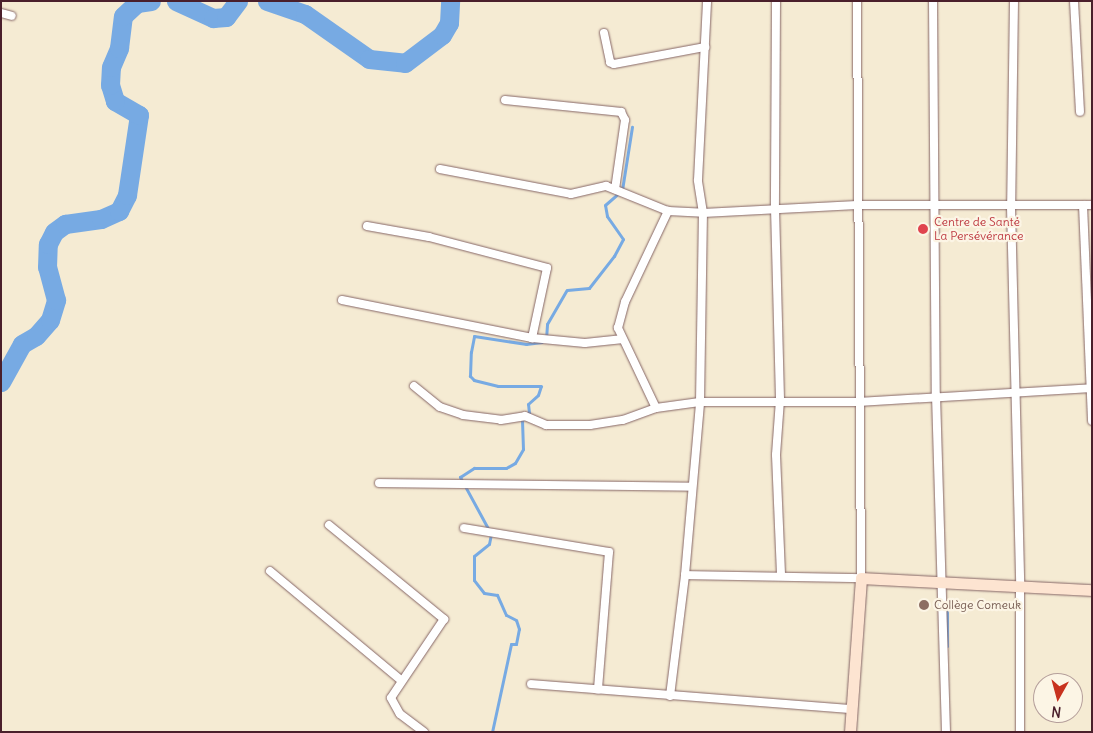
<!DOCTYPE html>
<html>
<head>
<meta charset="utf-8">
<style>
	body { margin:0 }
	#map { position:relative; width:1093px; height:733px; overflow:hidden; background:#f5ebd3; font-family:Delius,sans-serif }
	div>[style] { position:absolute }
	.stream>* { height:3px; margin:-1.5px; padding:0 1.5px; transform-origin:1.5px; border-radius:1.5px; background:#77aae3 }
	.river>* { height:19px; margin:-9.5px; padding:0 9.5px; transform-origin:9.5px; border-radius:9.5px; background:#77aae3 }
	.roads { filter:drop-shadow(0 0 1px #866666) drop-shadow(0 0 1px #866666) }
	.street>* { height:8px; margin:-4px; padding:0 4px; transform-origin:4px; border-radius:4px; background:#fff }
	.secondary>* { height:11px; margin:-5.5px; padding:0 5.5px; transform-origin:5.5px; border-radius:5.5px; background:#fde4d1 }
	.dots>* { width:14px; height:14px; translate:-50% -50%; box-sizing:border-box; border:2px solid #fcf5e5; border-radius:50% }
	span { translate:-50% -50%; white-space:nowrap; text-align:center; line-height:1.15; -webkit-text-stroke:4.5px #fcf5e5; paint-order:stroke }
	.health-label { font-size:12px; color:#be3a42 }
	.left { translate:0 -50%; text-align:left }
	.education-label { font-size:12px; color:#785e54 }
	.frame { position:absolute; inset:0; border:2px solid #4a1f2b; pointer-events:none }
	.north { position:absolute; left:1033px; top:673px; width:50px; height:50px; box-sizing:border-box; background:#fcf5e5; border:1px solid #b59f9b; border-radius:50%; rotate:187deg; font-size:14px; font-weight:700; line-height:20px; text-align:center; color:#4a1f2b }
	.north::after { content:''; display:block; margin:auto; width:18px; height:22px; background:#c8321e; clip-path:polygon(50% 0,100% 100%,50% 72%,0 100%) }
</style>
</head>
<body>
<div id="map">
	<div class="stream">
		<div style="left:546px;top:339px;width:15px;rotate:-86deg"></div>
		<div style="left:547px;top:324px;width:39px;rotate:-60deg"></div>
		<div style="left:567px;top:290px;width:22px;rotate:-5deg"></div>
		<div style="left:589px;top:288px;width:41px;rotate:-52deg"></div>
		<div style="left:614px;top:256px;width:19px;rotate:-62deg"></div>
		<div style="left:623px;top:239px;width:28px;rotate:-125deg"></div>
		<div style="left:607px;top:216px;width:11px;rotate:-100deg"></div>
		<div style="left:605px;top:205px;width:23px;rotate:-41deg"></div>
		<div style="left:622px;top:190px;width:64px;rotate:-81deg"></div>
		<div style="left:947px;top:646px;width:34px;rotate:-90deg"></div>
		<div style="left:492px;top:732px;width:90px;rotate:-77.8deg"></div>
		<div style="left:511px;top:644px;width:5px"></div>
		<div style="left:516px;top:644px;width:15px;rotate:-79deg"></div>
		<div style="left:519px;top:629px;width:9px;rotate:-108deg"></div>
		<div style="left:516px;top:620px;width:11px;rotate:-153deg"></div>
		<div style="left:506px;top:615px;width:22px;rotate:-114deg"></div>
		<div style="left:497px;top:595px;width:13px;rotate:-171deg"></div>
		<div style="left:484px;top:593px;width:16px;rotate:-128deg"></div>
		<div style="left:474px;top:580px;width:24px;rotate:-90deg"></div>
		<div style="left:474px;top:556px;width:19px;rotate:-39deg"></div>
		<div style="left:489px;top:544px;width:10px;rotate:-79deg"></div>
		<div style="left:491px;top:534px;width:65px;rotate:-118.5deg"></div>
		<div style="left:460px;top:477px;width:17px;rotate:-33deg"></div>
		<div style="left:474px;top:468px;width:32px"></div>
		<div style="left:506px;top:468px;width:10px;rotate:-29deg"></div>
		<div style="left:515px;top:463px;width:16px;rotate:-60deg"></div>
		<div style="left:523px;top:449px;width:29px;rotate:-92deg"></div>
		<div style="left:522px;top:420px;width:10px;rotate:-45deg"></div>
		<div style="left:529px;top:413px;width:9px;rotate:-96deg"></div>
		<div style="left:528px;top:404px;width:13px;rotate:-42deg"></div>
		<div style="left:538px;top:395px;width:9px;rotate:-72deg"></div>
		<div style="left:541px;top:386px;width:43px;rotate:180deg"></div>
		<div style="left:498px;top:386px;width:25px;rotate:-166deg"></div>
		<div style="left:474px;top:380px;width:6px;rotate:-135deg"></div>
		<div style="left:470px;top:376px;width:24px;rotate:-88deg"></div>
		<div style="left:471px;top:352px;width:16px;rotate:-79deg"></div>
		<div style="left:474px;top:336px;width:53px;rotate:8.7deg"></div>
		<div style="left:526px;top:344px;width:16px;rotate:-7deg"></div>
	</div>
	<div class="river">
		<div style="left:176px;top:1px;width:41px;rotate:24.7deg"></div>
		<div style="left:213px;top:18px;width:13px;rotate:-4deg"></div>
		<div style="left:226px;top:17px;width:20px;rotate:-53deg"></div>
		<div style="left:267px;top:1px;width:40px;rotate:18.9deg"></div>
		<div style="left:305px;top:14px;width:78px;rotate:35.1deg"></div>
		<div style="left:369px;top:59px;width:36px;rotate:6deg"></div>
		<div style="left:405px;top:63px;width:46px;rotate:-37.1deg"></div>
		<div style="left:442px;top:35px;width:14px;rotate:-60deg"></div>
		<div style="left:449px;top:23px;width:22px;rotate:-87deg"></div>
		<div style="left:1px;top:382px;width:43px;rotate:-61.1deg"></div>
		<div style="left:22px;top:344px;width:16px;rotate:-30deg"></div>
		<div style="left:36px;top:336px;width:21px;rotate:-49deg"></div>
		<div style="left:50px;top:320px;width:21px;rotate:-73deg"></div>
		<div style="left:56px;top:300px;width:34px;rotate:-105deg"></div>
		<div style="left:47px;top:267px;width:23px;rotate:-88deg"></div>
		<div style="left:48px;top:244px;width:13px;rotate:-63deg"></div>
		<div style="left:54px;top:232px;width:14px;rotate:-36deg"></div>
		<div style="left:65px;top:224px;width:36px;rotate:-8deg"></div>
		<div style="left:101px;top:219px;width:20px;rotate:-24deg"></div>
		<div style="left:119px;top:211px;width:18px;rotate:-63deg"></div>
		<div style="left:127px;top:195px;width:81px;rotate:-81.5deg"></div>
		<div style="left:139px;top:115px;width:28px;rotate:-150deg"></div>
		<div style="left:115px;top:101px;width:17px;rotate:-107deg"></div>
		<div style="left:110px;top:85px;width:18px;rotate:-87deg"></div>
		<div style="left:111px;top:67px;width:21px;rotate:-67deg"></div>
		<div style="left:119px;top:48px;width:32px;rotate:-83deg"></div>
		<div style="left:123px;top:16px;width:19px;rotate:-43deg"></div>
		<div style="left:137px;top:3px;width:14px;rotate:-8deg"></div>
	</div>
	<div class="roads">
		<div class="street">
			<div style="left:776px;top:1px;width:207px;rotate:90.3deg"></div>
			<div style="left:775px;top:208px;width:192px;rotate:88.5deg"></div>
			<div style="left:780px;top:400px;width:55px;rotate:94.2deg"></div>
			<div style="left:776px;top:455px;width:121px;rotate:87.6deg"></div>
			<div style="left:933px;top:1px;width:394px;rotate:89.6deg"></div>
			<div style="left:936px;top:395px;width:337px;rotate:88.3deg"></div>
			<div style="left:1014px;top:1px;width:206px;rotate:90.8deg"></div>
			<div style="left:1011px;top:207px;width:378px;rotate:88.6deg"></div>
			<div style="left:1020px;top:585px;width:147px;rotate:90deg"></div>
			<div style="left:1074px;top:1px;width:111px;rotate:86.9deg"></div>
			<div style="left:1px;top:13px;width:11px;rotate:15deg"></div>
			<div style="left:604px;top:33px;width:30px;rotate:78deg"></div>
			<div style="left:610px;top:62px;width:4px;rotate:27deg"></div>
			<div style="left:614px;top:64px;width:93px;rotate:-10.6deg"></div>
			<div style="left:505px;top:100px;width:117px;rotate:5.9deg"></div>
			<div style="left:621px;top:112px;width:9px;rotate:63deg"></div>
			<div style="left:625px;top:120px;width:70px;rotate:98.2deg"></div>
			<div style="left:440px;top:169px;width:133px;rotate:10.8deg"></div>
			<div style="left:571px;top:194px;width:36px;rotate:-13deg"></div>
			<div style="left:606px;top:186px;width:67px;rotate:22deg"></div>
			<div style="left:668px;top:211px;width:35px;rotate:3deg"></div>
			<div style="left:703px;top:213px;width:154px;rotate:-3deg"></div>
			<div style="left:857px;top:205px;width:235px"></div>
			<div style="left:1083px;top:205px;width:216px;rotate:87.6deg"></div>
			<div style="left:367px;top:226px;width:63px;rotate:10.1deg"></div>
			<div style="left:429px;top:237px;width:122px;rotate:14.7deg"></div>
			<div style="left:547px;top:268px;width:72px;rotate:102.1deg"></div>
			<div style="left:342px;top:300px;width:194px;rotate:11.3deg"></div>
			<div style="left:532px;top:338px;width:53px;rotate:5.4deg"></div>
			<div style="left:585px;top:343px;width:36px;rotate:-6deg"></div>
			<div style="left:414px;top:386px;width:33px;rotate:39deg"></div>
			<div style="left:440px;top:407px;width:24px;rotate:19deg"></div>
			<div style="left:463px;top:415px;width:38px;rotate:7deg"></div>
			<div style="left:501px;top:420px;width:24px;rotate:-9deg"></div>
			<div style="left:525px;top:416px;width:23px;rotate:23deg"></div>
			<div style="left:546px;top:425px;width:44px"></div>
			<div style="left:590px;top:425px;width:33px;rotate:-9deg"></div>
			<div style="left:623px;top:420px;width:35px;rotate:-20deg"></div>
			<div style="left:656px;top:408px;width:44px;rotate:-7.8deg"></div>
			<div style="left:700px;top:402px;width:158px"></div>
			<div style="left:858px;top:402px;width:234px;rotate:-3.4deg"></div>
			<div style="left:656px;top:408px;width:89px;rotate:-115.4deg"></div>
			<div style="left:618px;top:328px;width:27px;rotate:-75deg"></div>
			<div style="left:625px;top:302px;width:101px;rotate:-64.7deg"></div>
			<div style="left:379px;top:483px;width:313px;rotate:0.7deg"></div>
			<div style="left:329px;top:525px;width:149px;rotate:39.3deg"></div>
			<div style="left:444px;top:619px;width:95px;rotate:123.9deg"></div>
			<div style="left:391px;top:698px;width:18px;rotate:61deg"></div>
			<div style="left:400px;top:714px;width:30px;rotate:37deg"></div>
			<div style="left:464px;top:528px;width:147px;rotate:9.4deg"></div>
			<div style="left:609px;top:552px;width:138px;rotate:94.6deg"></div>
			<div style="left:270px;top:571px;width:170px;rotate:39.8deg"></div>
			<div style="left:685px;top:575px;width:176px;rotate:1deg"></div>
			<div style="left:861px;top:578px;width:577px;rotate:-90.4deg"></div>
			<div style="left:531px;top:684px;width:322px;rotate:4.5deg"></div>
			<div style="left:670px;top:696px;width:122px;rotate:-82.9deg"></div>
			<div style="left:685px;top:575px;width:174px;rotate:-85deg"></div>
			<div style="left:700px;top:402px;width:189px;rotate:-89.1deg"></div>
			<div style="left:703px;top:213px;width:33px;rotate:-99deg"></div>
			<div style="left:698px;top:180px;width:179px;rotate:-87.1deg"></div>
		</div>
		<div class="secondary">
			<div style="left:850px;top:732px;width:154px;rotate:-85.9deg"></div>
			<div style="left:861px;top:578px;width:231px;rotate:3deg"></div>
		</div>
	</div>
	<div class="dots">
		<div style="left:923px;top:229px;background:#e0444e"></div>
		<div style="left:924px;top:605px;background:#8d6e63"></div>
	</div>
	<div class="health-label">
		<span class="left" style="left:934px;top:229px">Centre de Santé<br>La Persévérance</span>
	</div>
	<div class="education-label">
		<span class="left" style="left:934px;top:605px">Collège Comeuk</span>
	</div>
	<div class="frame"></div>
	<div class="north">N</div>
</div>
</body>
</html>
